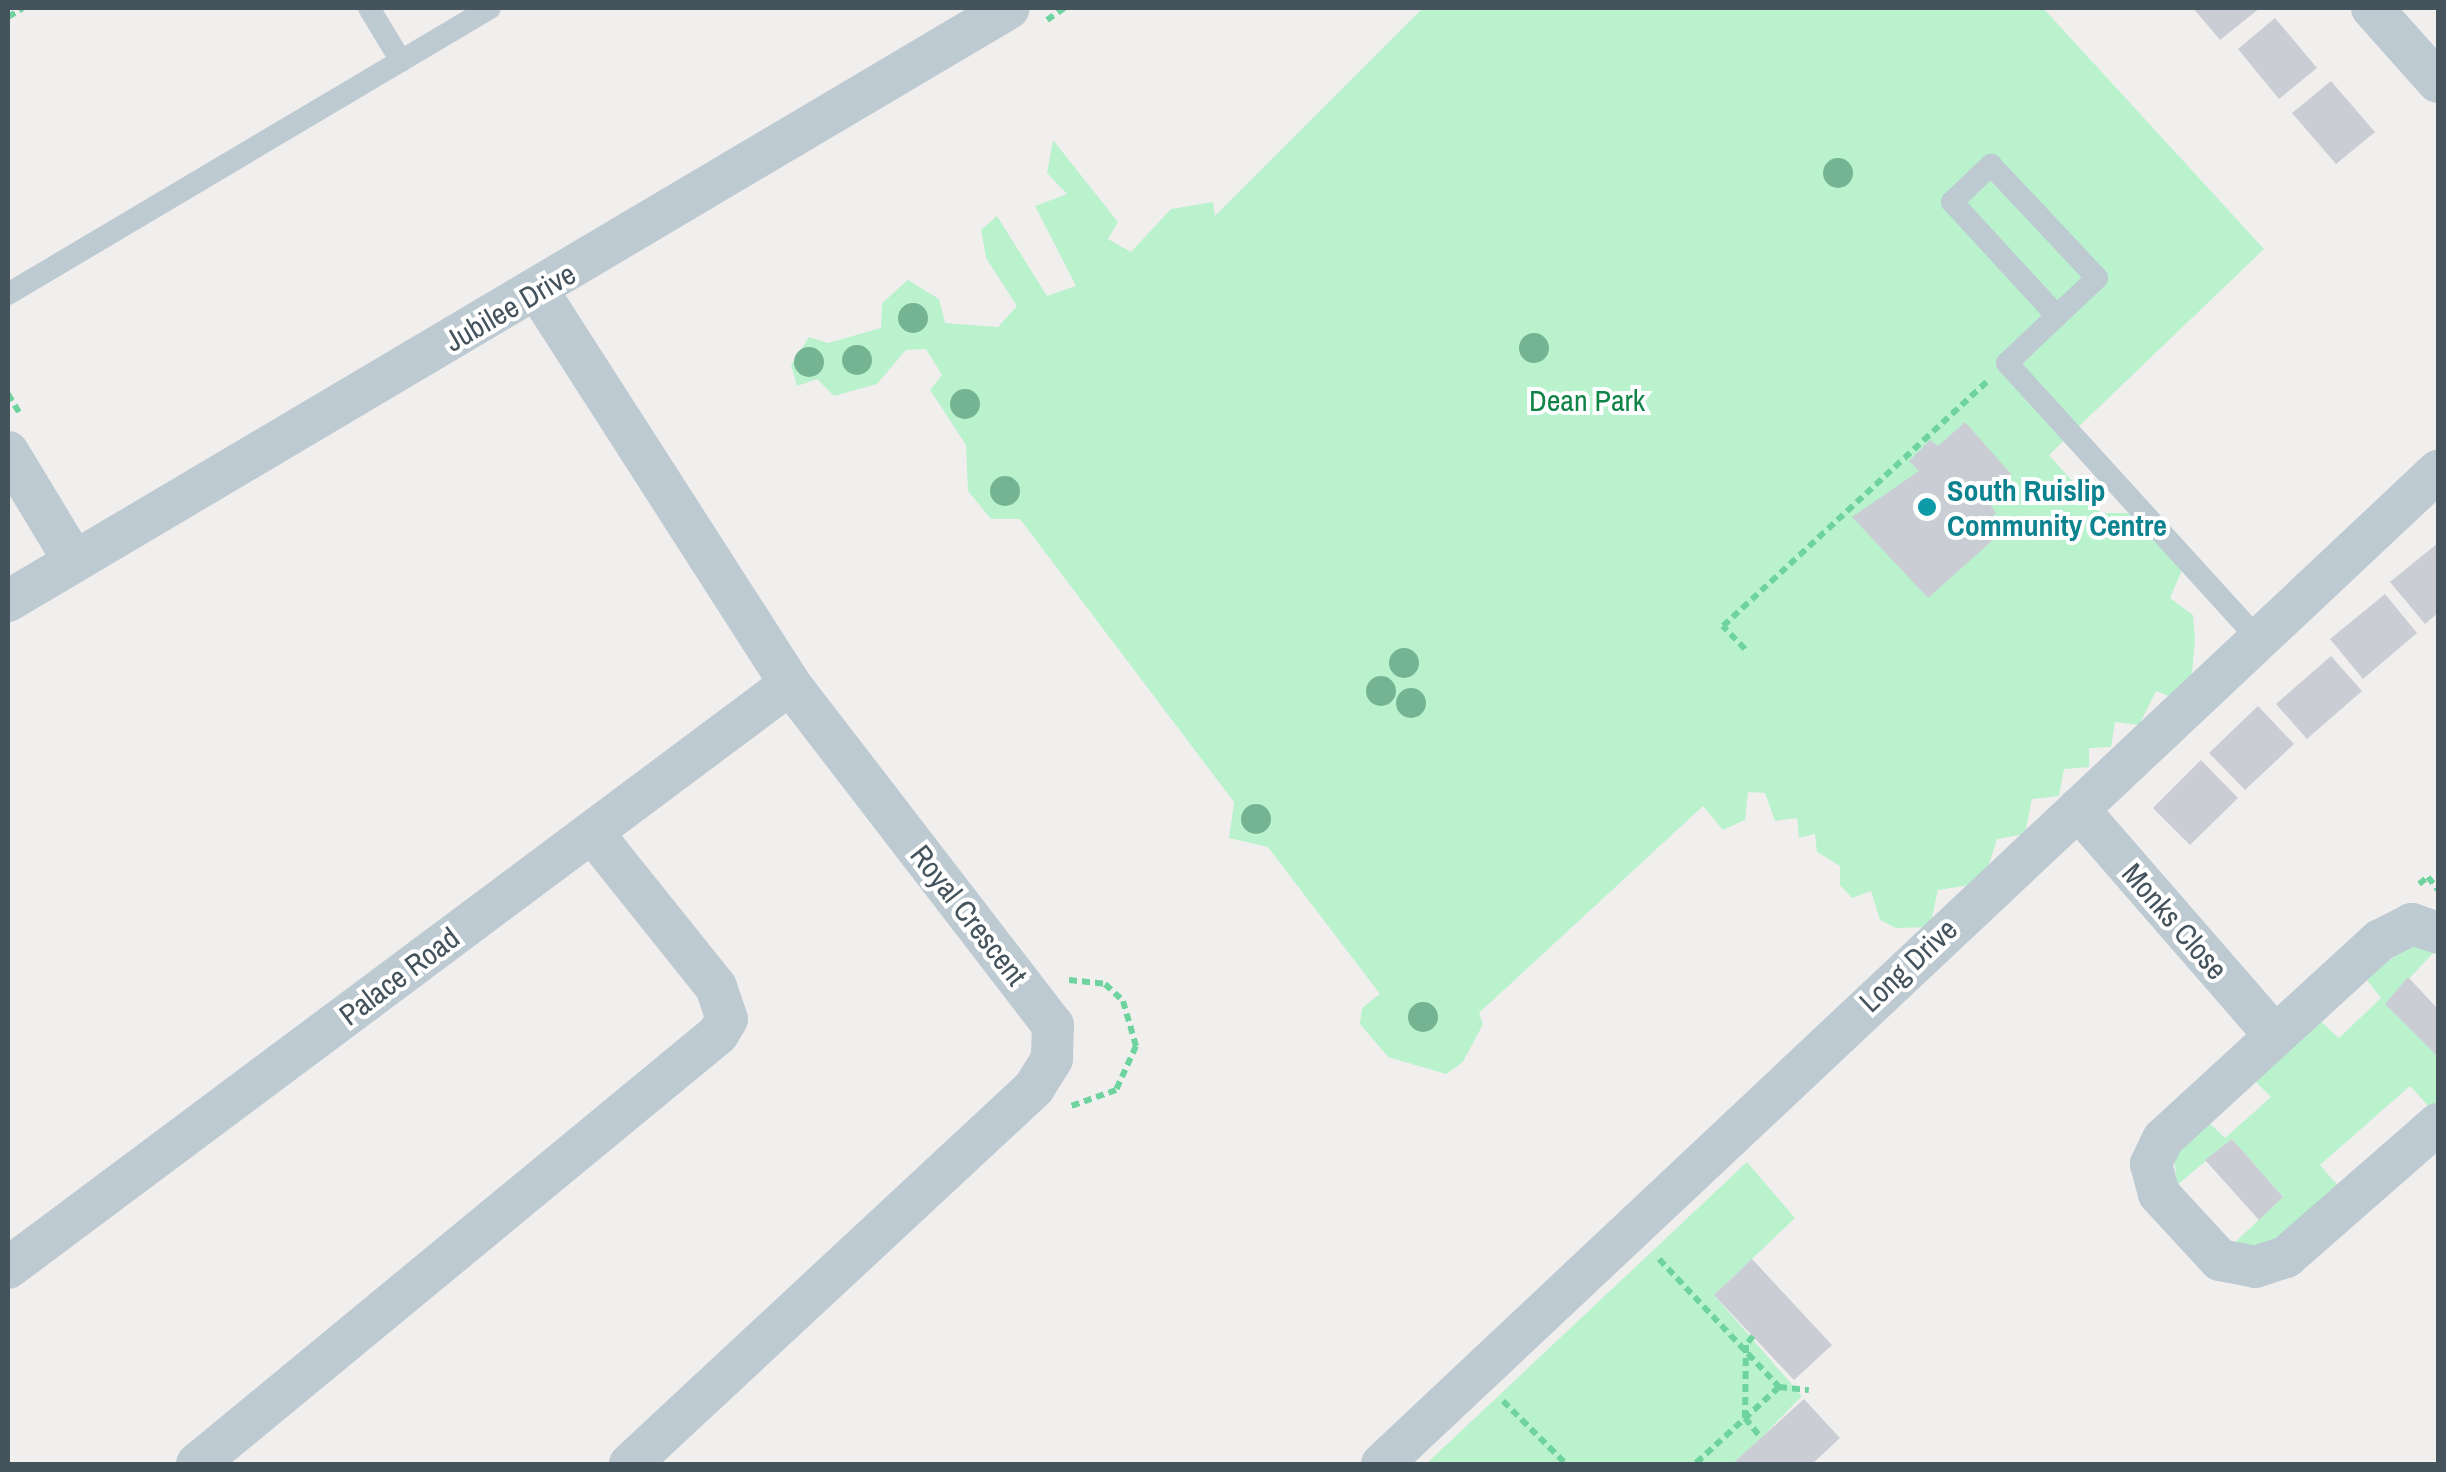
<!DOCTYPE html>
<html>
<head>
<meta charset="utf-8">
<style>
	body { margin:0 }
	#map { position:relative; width:2446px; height:1472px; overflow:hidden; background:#f1eeee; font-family:"Archivo Narrow",sans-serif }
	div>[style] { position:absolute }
	.green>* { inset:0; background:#baf2ce }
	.building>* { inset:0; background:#caced4 }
	.path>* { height:6px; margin-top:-3px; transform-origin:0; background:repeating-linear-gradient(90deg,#6fd39f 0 8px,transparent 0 13px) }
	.service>* { height:22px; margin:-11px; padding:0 11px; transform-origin:11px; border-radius:11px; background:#becad2 }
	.minor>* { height:42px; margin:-21px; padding:0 21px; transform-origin:21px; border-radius:21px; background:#becad2 }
	.trees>* { width:30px; height:30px; margin:-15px; border-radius:50%; background:#75b492 }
	.dots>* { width:28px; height:28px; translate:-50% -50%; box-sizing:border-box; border:5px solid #fff; border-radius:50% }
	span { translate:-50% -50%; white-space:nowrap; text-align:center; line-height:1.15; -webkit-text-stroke:8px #fff; paint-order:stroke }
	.street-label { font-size:30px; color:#45535d }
	.park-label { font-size:30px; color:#108447 }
	.culture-label { font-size:30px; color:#0d838f; font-weight:700 }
	.left { translate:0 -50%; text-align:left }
	.frame { position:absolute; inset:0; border:10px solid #45535d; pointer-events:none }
</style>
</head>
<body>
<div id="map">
	<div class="green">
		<div style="clip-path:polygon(1423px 8px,2043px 8px,2264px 249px,2049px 455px,2101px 513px,2127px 513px,2177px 533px,2182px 570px,2170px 598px,2193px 615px,2195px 639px,2192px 673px,2173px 698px,2156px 691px,2139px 725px,2115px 722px,2111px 747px,2089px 748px,2089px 767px,2064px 769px,2059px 796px,2032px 799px,2025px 834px,1997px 839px,1983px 883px,1938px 890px,1930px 927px,1896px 928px,1880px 920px,1871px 891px,1852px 898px,1840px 885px,1840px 866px,1817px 852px,1815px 834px,1799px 838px,1797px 818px,1775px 821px,1765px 793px,1748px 792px,1745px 820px,1723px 830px,1703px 806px,1479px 1013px,1483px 1024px,1463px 1062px,1446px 1074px,1388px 1057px,1360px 1024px,1362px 1008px,1380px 994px,1268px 847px,1229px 838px,1234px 802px,1020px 519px,991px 519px,968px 491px,966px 445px,930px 390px,942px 375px,926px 349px,906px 350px,877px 384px,834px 396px,817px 379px,797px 386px,791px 365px,809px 337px,828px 343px,881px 328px,882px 303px,908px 280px,939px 299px,945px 323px,998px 327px,1017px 306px,986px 258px,981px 230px,997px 216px,1047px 296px,1076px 286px,1035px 206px,1067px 194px,1047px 173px,1053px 140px,1118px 222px,1108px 239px,1131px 252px,1171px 209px,1213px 202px,1215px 216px)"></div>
		<div style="clip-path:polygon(2415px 945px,2436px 950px,2385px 1004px,2438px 1056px,2438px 1103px,2432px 1110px,2410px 1086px,2320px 1165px,2340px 1188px,2269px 1246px,2230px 1247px,2283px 1197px,2232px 1139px,2177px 1185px,2174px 1156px,2203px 1117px,2225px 1138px,2271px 1097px,2248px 1074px,2315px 1016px,2339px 1038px,2381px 998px,2363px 975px)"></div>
		<div style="clip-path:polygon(1747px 1162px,1795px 1218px,1714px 1295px,1802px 1396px,1761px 1438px,1732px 1464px,1426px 1464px)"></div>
	</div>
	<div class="building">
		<div style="clip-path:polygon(2193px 8px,2260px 8px,2220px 40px)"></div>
		<div style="clip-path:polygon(2275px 18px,2317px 68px,2279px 99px,2238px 49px)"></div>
		<div style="clip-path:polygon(2331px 81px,2375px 132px,2336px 164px,2292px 113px)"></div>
		<div style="clip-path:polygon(1965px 422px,2012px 475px,1987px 500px,1996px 513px,1980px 528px,1992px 541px,1928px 598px,1852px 517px,1919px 471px,1909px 461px,1930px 440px,1938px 446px)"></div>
		<div style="clip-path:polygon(2438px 543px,2438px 613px,2425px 624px,2390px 582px)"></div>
		<div style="clip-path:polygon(2385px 594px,2417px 633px,2363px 679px,2330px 639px)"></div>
		<div style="clip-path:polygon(2331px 656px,2362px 691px,2307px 739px,2276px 704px)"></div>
		<div style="clip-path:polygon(2258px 706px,2294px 744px,2245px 790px,2209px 753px)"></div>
		<div style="clip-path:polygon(2201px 760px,2238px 798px,2190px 845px,2153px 808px)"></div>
		<div style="clip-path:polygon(2408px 977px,2438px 1009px,2438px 1057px,2385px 1004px)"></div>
		<div style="clip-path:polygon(2232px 1139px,2283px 1197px,2259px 1220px,2205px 1160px)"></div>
		<div style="clip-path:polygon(1752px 1259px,1832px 1345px,1794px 1380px,1714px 1295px)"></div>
		<div style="clip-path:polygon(1804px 1399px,1840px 1438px,1812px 1464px,1732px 1464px)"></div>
	</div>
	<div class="path">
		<div style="left:8px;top:17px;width:17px;rotate:-31deg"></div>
		<div style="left:1047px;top:20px;width:21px;rotate:-35deg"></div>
		<div style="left:8px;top:394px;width:23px;rotate:59deg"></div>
		<div style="left:1745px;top:649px;width:32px;rotate:-134deg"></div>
		<div style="left:1723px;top:626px;width:361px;rotate:-42.8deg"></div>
		<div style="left:2419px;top:884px;width:11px;rotate:-38deg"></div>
		<div style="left:2428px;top:877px;width:16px;rotate:52deg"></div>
		<div style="left:1069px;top:980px;width:36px;rotate:6deg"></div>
		<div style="left:1105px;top:984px;width:25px;rotate:43deg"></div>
		<div style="left:1123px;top:1001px;width:47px;rotate:73.9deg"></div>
		<div style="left:1136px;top:1046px;width:48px;rotate:114.4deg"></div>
		<div style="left:1116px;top:1090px;width:48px;rotate:160.4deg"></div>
		<div style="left:1659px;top:1259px;width:175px;rotate:46.8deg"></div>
		<div style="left:1779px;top:1387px;width:114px;rotate:137.5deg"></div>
		<div style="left:1753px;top:1336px;width:11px;rotate:128deg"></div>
		<div style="left:1746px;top:1345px;width:73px;rotate:90.8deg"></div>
		<div style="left:1745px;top:1418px;width:26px;rotate:51deg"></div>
		<div style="left:1779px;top:1387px;width:30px;rotate:6deg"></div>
		<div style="left:1503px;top:1401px;width:89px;rotate:45deg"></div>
	</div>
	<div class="service">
		<div style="left:369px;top:8px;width:62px;rotate:58.9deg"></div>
		<div style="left:8px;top:294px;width:560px;rotate:-30.68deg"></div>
		<div style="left:2057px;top:316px;width:155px;rotate:-132.6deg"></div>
		<div style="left:1952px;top:202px;width:54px;rotate:-43.5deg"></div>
		<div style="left:1991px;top:165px;width:155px;rotate:46.8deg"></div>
		<div style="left:2097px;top:278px;width:124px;rotate:136.6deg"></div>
		<div style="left:2007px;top:363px;width:372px;rotate:47.7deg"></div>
	</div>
	<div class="minor">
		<div style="left:2372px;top:8px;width:99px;rotate:48.3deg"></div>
		<div style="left:538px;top:291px;width:467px;rotate:57.3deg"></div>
		<div style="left:790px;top:684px;width:431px;rotate:52.4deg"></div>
		<div style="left:1053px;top:1025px;width:34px;rotate:92deg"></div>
		<div style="left:1052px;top:1059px;width:34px;rotate:122deg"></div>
		<div style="left:1034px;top:1088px;width:552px;rotate:137.06deg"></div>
		<div style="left:8px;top:452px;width:127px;rotate:58.8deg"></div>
		<div style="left:8px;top:601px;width:1163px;rotate:-30.64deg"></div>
		<div style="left:2078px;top:809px;width:297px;rotate:49deg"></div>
		<div style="left:2438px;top:933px;width:28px;rotate:-161deg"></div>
		<div style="left:2412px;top:924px;width:36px;rotate:153deg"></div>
		<div style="left:2380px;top:940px;width:294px;rotate:137.5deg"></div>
		<div style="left:2163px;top:1139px;width:28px;rotate:116deg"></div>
		<div style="left:2151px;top:1164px;width:31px;rotate:75deg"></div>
		<div style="left:2159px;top:1194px;width:90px;rotate:47.3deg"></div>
		<div style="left:2220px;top:1260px;width:36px;rotate:11deg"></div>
		<div style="left:2255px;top:1267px;width:33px;rotate:-18deg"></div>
		<div style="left:2286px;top:1257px;width:202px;rotate:-41.2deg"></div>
		<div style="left:8px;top:1268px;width:976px;rotate:-36.75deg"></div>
		<div style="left:197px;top:1464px;width:676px;rotate:-39.53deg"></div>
		<div style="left:718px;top:1034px;width:17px;rotate:-59deg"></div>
		<div style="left:727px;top:1019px;width:34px;rotate:-109deg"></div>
		<div style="left:716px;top:987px;width:198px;rotate:-128.7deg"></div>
		<div style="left:1382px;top:1464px;width:1450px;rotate:-43.24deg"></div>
	</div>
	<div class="trees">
		<div style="left:1838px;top:173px"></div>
		<div style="left:913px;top:318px"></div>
		<div style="left:1534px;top:348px"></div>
		<div style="left:857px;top:360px"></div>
		<div style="left:809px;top:362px"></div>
		<div style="left:965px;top:404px"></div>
		<div style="left:1005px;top:491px"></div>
		<div style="left:1404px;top:663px"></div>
		<div style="left:1381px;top:691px"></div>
		<div style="left:1411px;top:703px"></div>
		<div style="left:1256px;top:819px"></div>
		<div style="left:1423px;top:1017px"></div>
	</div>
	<div class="dots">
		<div style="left:1927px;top:507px;background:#0f9aa8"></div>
	</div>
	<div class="street-label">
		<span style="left:510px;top:307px;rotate:-30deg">Jubilee Drive</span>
		<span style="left:969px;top:915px;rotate:52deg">Royal Crescent</span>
		<span style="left:2175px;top:921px;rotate:49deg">Monks Close</span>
		<span style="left:1908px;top:965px;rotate:-43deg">Long Drive</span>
		<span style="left:399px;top:976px;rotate:-37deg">Palace Road</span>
	</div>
	<div class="park-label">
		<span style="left:1587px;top:400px">Dean Park</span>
	</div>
	<div class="culture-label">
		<span class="left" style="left:1947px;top:507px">South Ruislip<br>Community Centre</span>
	</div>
	<div class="frame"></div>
</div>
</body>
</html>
